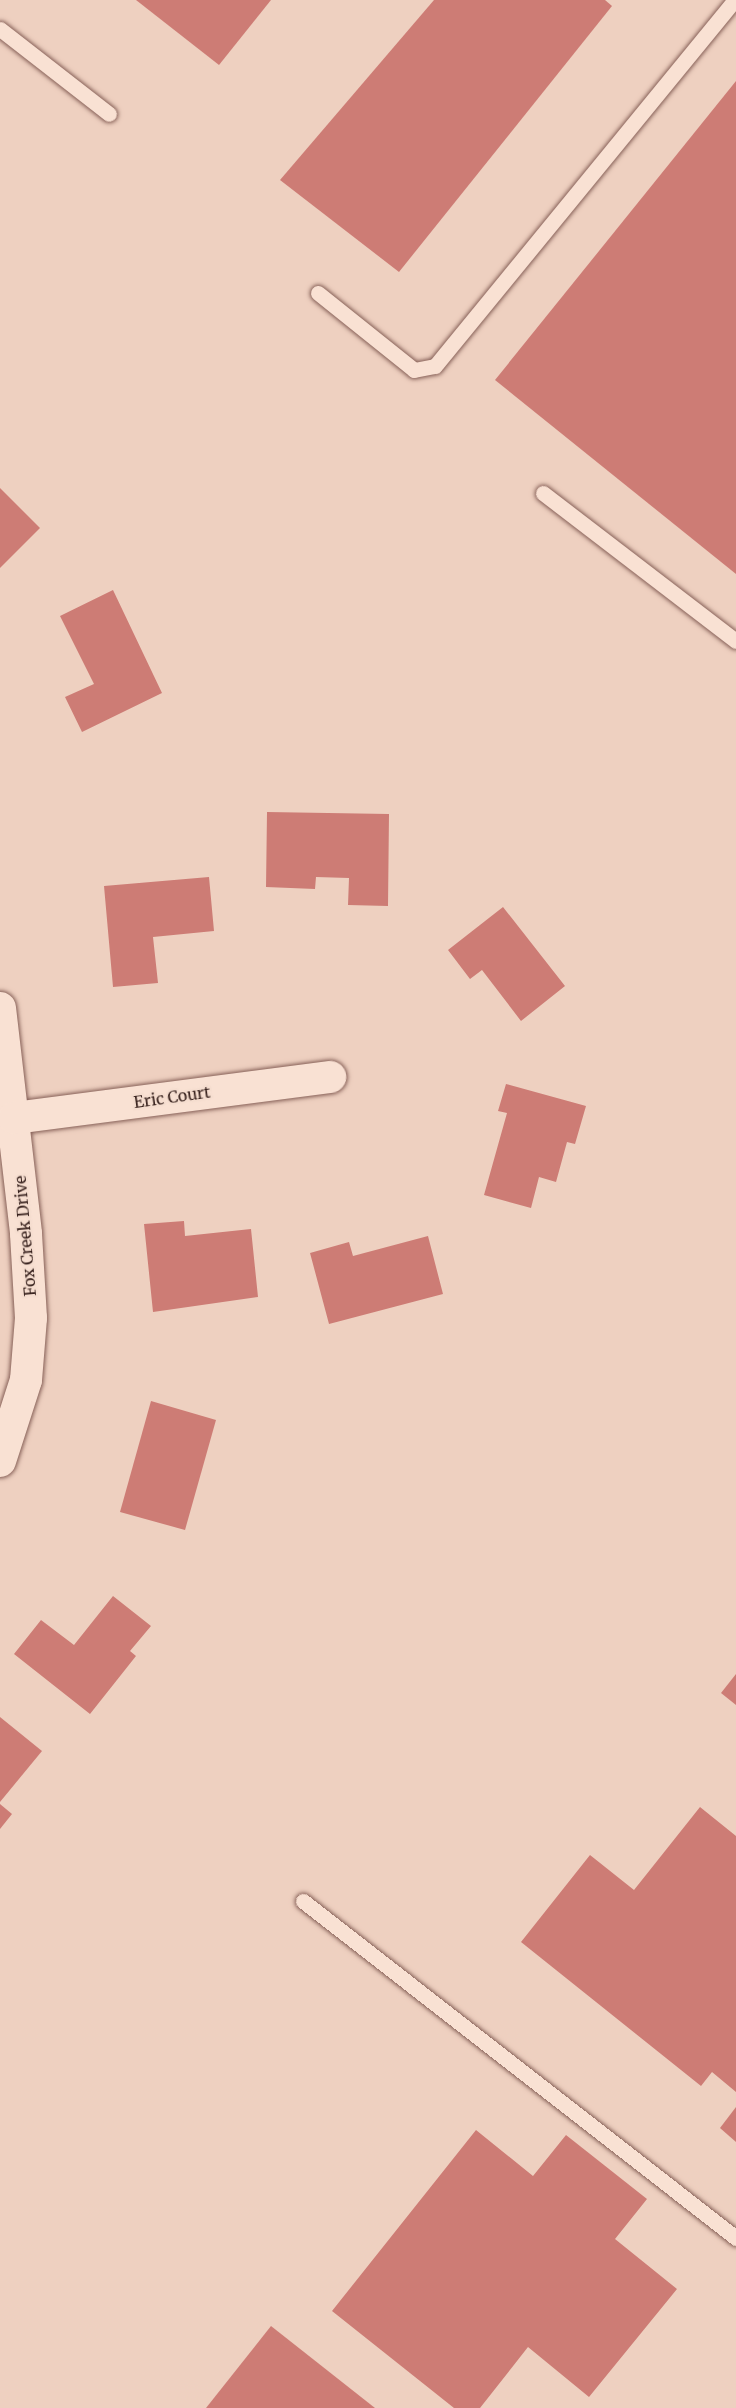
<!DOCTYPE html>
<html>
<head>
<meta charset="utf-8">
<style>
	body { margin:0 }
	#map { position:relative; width:736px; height:2408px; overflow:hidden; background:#eed0c0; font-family:Merriweather,serif }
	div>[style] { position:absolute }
	.building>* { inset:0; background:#cd7c75 }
	.roads { filter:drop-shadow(0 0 2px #876158) drop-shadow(0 0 2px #876158) }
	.service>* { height:15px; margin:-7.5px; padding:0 7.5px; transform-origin:7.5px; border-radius:7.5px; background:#f9e1d3 }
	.minor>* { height:32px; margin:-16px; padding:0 16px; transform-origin:16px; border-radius:16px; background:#f9e1d3 }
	span { translate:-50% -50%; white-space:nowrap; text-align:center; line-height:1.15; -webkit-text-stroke:4.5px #f5ddcf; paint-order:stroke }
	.street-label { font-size:16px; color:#36201c }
</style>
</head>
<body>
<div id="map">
	<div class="building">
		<div style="clip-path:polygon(136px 0,271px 0,219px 65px)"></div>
		<div style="clip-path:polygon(434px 0,605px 0,612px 6px,399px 272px,280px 180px)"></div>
		<div style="clip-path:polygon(736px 81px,736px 574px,495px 380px)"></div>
		<div style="clip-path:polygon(0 488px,40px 528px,0 568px)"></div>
		<div style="clip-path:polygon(113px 590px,162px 693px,82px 732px,65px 697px,94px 684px,60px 616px)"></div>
		<div style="clip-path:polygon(267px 812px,389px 814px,388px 906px,348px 905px,349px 878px,316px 877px,315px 889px,266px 887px)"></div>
		<div style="clip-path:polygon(209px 877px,214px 931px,153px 937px,158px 983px,113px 987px,104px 886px)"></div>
		<div style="clip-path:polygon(503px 907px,565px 986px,521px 1021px,482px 970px,470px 979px,448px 950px)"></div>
		<div style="clip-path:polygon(506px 1084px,586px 1106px,575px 1144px,567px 1142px,556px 1182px,539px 1177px,531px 1208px,484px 1195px,507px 1113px,498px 1111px)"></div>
		<div style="clip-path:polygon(184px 1221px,185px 1236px,251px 1229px,258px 1297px,153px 1312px,144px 1224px)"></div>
		<div style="clip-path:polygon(428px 1236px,443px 1294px,329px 1324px,310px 1253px,349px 1242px,353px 1256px)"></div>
		<div style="clip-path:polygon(151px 1401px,216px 1420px,185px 1530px,120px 1512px)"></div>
		<div style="clip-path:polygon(113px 1596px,151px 1626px,130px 1651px,136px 1656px,90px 1714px,14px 1654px,41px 1620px,74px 1645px)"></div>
		<div style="clip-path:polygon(736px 1674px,736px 1705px,721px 1693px)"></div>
		<div style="clip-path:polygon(0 1717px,42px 1751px,0 1802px)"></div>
		<div style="clip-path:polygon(0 1804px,12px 1814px,0 1829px)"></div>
		<div style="clip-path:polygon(700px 1807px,736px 1836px,736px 2092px,712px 2072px,701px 2086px,521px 1942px,590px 1855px,634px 1890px)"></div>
		<div style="clip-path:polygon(736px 2107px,736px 2142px,720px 2128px)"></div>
		<div style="clip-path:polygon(476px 2130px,533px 2176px,566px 2135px,647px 2199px,615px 2239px,677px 2289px,589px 2397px,528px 2347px,480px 2408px,454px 2408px,332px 2311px)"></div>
		<div style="clip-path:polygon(271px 2326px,375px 2408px,206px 2408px)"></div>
	</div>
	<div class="roads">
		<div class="service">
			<div style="left:0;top:29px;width:138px;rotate:37.9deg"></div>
			<div style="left:318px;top:293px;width:123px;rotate:38.7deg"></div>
			<div style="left:414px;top:370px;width:21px;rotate:-11deg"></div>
			<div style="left:435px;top:366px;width:473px;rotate:-50.7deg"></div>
			<div style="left:543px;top:493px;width:243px;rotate:37.5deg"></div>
			<div style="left:303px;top:1901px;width:549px;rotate:37.89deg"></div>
		</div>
		<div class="minor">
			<div style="left:0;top:1008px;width:227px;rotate:83.4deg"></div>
			<div style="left:26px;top:1234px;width:84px;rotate:86.6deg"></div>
			<div style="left:31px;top:1318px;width:62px;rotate:94.6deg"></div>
			<div style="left:26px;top:1380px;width:85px;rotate:107.8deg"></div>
			<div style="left:14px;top:1118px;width:319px;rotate:-7.4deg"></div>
		</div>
	</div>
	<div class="street-label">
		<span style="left:172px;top:1097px;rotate:-8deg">Eric Court</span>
		<span style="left:25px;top:1236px;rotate:-95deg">Fox Creek Drive</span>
	</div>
</div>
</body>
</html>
